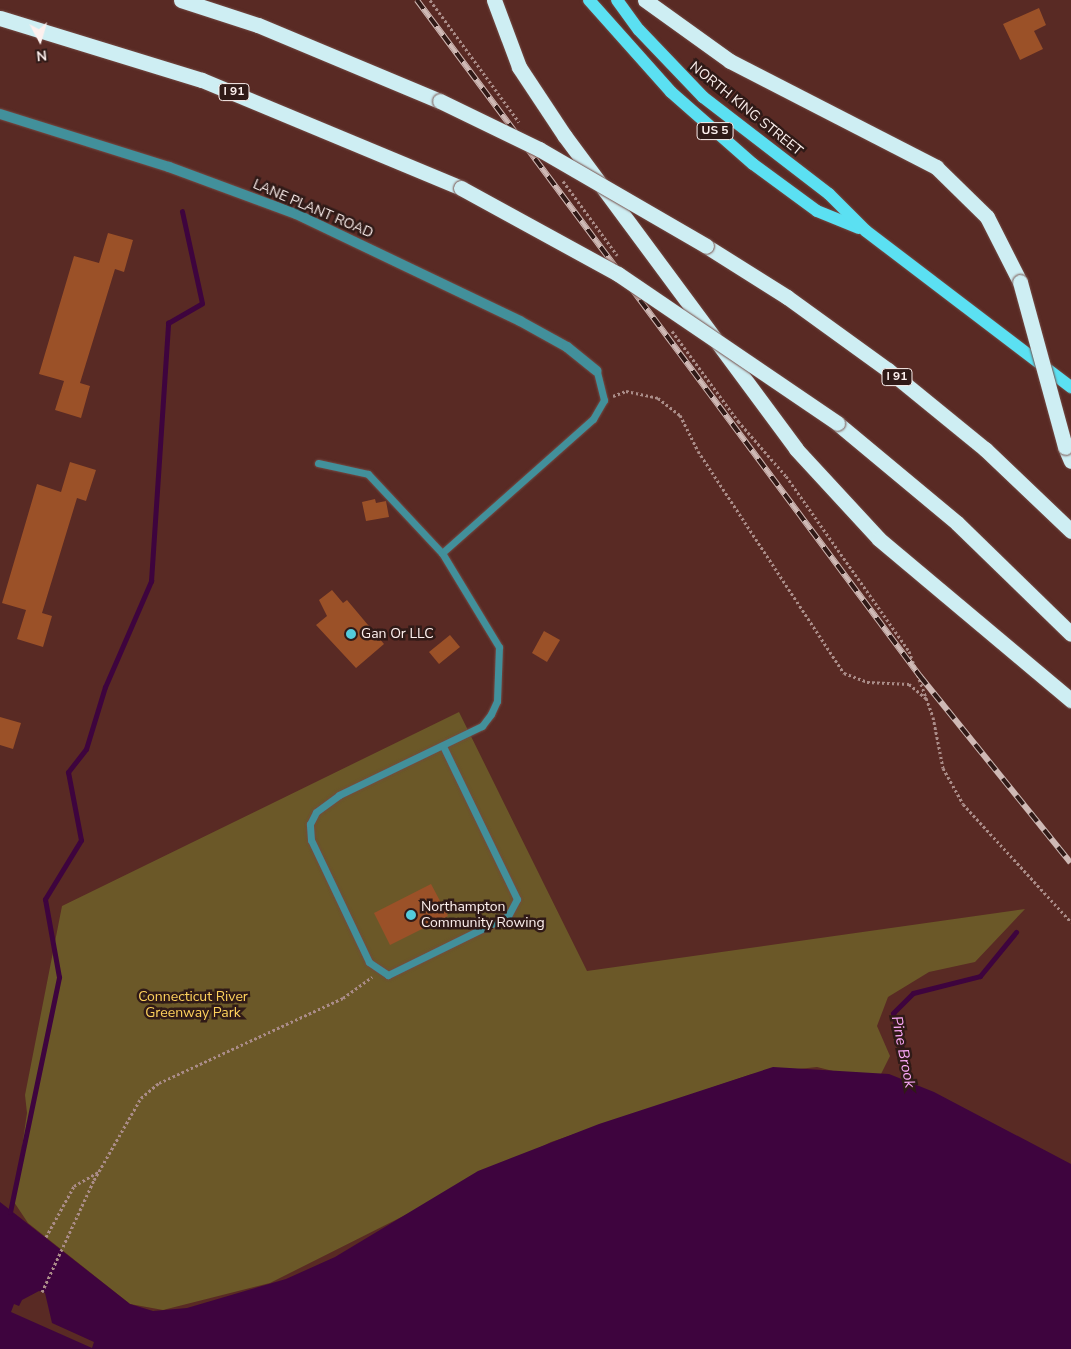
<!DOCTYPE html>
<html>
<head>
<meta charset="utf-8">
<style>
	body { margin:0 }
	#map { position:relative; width:1071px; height:1349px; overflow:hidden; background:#592a24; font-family:"Nunito Sans",sans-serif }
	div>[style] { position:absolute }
	.green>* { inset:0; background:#6b5828 }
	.water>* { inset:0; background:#3e043e }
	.pier>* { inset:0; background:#592a24 }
	.stream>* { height:5px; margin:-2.5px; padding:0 2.5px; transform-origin:2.5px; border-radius:2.5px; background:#3e043e }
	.building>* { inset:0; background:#9b5128 }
	.path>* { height:3px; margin-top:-1.5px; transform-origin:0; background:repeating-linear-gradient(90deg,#aa8c88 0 2.5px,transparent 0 5px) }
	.roads { filter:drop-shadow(0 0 1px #734a44) drop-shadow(0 0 1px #734a44) }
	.service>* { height:7px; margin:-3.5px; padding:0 3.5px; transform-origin:3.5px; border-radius:3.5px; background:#42909b }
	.minor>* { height:10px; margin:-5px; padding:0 5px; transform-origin:5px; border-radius:5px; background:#42909b }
	.primary>* { height:12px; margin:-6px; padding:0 6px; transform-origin:6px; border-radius:6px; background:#5be0f2 }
	.motorway>* { height:15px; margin:-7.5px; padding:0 7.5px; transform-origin:7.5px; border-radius:7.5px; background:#ceeef3 }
	.rail>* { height:5.5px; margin-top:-2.75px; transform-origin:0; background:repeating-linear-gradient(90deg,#301a17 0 11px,#cfb9b5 0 22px); box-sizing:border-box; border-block:1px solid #cfb9b5 }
	.bridges { filter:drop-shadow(0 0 1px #734a44) drop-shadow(0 0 1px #734a44) }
	.motorway-bridge>* { height:15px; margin:-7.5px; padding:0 7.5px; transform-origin:7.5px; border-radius:7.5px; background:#ceeef3 }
	.dots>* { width:14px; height:14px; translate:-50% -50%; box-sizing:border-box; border:2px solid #301a17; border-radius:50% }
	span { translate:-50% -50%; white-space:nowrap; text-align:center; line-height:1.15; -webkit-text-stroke:5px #301a17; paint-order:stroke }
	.shield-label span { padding:1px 4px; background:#301a17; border:1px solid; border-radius:4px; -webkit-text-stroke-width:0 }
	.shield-label { font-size:12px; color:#fdf0ee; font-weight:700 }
	.street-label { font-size:14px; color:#fdf0ee }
	.poi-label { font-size:14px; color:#fdf0ee }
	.left { translate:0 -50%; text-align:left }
	.park-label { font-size:14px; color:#ffd25d }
	.water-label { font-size:15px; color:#feaafb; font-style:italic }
	.north { position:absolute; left:15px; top:15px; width:50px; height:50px; -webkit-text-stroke:4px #301a17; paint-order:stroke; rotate:174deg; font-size:14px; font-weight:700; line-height:20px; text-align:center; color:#fdf0ee }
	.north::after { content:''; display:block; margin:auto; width:18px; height:22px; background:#fdf0ee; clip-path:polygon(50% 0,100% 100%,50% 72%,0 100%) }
</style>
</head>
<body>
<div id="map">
	<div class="green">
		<div style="clip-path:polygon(459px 712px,587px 971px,1025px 909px,975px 962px,929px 972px,888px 997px,877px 1026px,890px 1056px,877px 1082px,817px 1067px,752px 1074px,551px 1142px,270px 1283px,163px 1310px,130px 1304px,28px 1223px,14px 1202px,27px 1113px,25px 1095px,62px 906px)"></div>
	</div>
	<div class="water">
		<div style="clip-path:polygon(773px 1067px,889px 1074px,934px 1092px,1071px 1164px,1071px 1349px,0 1349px,0 1202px,130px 1304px,153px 1311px,187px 1308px,286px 1279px,335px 1257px,478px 1171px,599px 1124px)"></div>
	</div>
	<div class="pier">
		<div style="clip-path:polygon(39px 1291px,45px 1293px,52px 1323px,94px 1342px,92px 1348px,11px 1312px,14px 1304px,19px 1306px,22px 1300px)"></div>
	</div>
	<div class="stream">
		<div style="left:912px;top:1089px;width:78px;rotate:-104deg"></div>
		<div style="left:893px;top:1013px;width:28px;rotate:-45deg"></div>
		<div style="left:913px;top:993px;width:69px;rotate:-14.2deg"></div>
		<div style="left:980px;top:976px;width:57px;rotate:-50.7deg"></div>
		<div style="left:10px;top:1212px;width:240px;rotate:-78.2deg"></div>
		<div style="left:59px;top:977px;width:79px;rotate:-100.2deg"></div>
		<div style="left:45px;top:899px;width:69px;rotate:-58.6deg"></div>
		<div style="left:81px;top:840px;width:69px;rotate:-100.8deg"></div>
		<div style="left:68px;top:772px;width:29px;rotate:-52deg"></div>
		<div style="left:86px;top:749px;width:65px;rotate:-73deg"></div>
		<div style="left:105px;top:687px;width:116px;rotate:-66.5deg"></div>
		<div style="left:151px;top:581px;width:259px;rotate:-86.2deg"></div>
		<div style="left:168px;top:323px;width:39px;rotate:-30deg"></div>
		<div style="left:202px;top:303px;width:94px;rotate:-102.3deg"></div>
	</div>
	<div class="building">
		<div style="clip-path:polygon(1039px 8px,1046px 25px,1034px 31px,1043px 49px,1020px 60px,1003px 24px)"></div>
		<div style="clip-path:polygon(108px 233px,133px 240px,124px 272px,115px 269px,80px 383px,90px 386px,81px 418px,55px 410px,64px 381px,39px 374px,74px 256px,99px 263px)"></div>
		<div style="clip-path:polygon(70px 462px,96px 470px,86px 501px,77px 498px,42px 613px,52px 616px,43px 647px,17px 639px,26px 610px,2px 603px,37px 484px,61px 492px)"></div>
		<div style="clip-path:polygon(375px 499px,376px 503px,386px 501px,389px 517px,366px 521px,362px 502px)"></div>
		<div style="clip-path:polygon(332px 590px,343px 603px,347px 600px,384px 644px,356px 668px,316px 625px,327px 616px,319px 600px)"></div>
		<div style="clip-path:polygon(544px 631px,560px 640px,547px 662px,532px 653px)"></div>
		<div style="clip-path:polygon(450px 635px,460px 647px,439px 664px,429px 652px)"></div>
		<div style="clip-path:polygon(0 717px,21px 723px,13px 749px,0 745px)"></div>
		<div style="clip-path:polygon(431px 884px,448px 916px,390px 945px,374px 913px)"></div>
	</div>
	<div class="path">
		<div style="left:430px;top:0;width:151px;rotate:53.9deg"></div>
		<div style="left:563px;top:181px;width:92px;rotate:53.9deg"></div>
		<div style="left:672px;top:331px;width:112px;rotate:53.7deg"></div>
		<div style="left:738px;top:421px;width:73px;rotate:48.9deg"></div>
		<div style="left:786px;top:476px;width:214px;rotate:54.9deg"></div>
		<div style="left:909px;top:651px;width:70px;rotate:70deg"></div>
		<div style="left:933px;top:717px;width:52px;rotate:78.9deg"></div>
		<div style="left:943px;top:768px;width:41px;rotate:60.9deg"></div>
		<div style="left:963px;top:804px;width:160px;rotate:47.5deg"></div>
		<div style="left:613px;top:396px;width:14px;rotate:-21deg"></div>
		<div style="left:626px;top:391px;width:33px;rotate:12deg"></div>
		<div style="left:658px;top:398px;width:28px;rotate:38deg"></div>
		<div style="left:680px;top:415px;width:40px;rotate:63.4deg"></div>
		<div style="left:698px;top:451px;width:266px;rotate:56.7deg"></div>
		<div style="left:844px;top:673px;width:25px;rotate:21deg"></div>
		<div style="left:867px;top:682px;width:42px;rotate:2.7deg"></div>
		<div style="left:909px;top:684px;width:23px;rotate:40deg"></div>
		<div style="left:46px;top:1237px;width:58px;rotate:-61.2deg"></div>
		<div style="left:74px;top:1186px;width:28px;rotate:-30deg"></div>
		<div style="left:42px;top:1292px;width:123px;rotate:-65.1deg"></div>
		<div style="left:94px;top:1180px;width:95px;rotate:-60.2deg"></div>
		<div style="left:141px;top:1098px;width:23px;rotate:-40deg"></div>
		<div style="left:159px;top:1083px;width:203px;rotate:-24.8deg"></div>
		<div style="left:343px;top:998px;width:36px;rotate:-36deg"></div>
	</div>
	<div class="roads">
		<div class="service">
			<div style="left:318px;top:463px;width:51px;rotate:12.4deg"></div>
			<div style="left:368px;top:474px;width:108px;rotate:46.9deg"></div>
			<div style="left:443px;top:746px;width:170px;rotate:64.2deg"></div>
			<div style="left:517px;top:899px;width:19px;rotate:118deg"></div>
			<div style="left:508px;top:916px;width:134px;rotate:153.8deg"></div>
			<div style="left:388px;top:975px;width:23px;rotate:-146deg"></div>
			<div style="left:369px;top:962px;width:135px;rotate:-115.4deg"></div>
			<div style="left:311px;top:840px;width:16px;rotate:-94deg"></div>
			<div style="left:310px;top:824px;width:13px;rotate:-63deg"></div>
			<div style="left:316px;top:812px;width:29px;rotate:-36deg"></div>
			<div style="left:339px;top:795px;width:159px;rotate:-25.8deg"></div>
			<div style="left:482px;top:726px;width:15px;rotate:-53deg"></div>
			<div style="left:491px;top:714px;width:14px;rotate:-65deg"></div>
			<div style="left:497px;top:701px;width:54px;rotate:-87.9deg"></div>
			<div style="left:499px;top:647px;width:110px;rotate:-121.2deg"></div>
			<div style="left:442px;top:553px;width:202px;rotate:-41.6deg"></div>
			<div style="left:593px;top:419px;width:22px;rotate:-60deg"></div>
			<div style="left:604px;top:400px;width:30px;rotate:-104deg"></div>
		</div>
		<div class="minor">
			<div style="left:0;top:114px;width:177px;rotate:17.4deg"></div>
			<div style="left:169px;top:167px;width:135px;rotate:20.3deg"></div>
			<div style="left:296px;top:214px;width:248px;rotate:25.5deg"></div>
			<div style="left:520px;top:321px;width:54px;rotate:29deg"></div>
			<div style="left:567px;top:347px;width:38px;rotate:39deg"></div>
		</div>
		<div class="primary">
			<div style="left:589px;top:0;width:123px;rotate:48.3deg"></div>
			<div style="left:671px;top:92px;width:109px;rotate:41.3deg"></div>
			<div style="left:753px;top:164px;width:79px;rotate:36.3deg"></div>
			<div style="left:817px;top:211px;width:45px;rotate:22deg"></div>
			<div style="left:617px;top:0;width:37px;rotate:54deg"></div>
			<div style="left:639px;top:30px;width:93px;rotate:46.3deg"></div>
			<div style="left:703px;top:97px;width:159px;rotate:37.6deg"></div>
			<div style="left:829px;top:194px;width:52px;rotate:45deg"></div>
			<div style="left:866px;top:231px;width:258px;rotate:37.3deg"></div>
		</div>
		<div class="motorway">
			<div style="left:181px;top:0;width:81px;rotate:18deg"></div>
			<div style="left:258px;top:25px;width:197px;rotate:22.7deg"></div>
			<div style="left:494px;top:0;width:72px;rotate:69.5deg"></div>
			<div style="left:519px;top:67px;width:82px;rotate:56.5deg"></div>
			<div style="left:564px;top:135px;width:390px;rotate:53.5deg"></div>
			<div style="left:796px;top:449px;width:122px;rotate:47.3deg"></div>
			<div style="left:879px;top:539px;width:251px;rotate:40deg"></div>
			<div style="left:645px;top:0;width:105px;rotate:35.7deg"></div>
			<div style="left:730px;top:61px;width:232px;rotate:27.2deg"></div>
			<div style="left:936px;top:167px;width:71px;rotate:44.4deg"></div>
			<div style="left:987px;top:217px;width:73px;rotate:63.1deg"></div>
			<div style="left:0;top:18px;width:211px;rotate:17.1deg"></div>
			<div style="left:202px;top:80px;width:281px;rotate:22.6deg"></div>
			<div style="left:706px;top:246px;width:96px;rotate:32.2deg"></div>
			<div style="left:787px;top:297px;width:125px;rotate:35.9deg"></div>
			<div style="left:888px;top:370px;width:125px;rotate:39.2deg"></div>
			<div style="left:985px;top:449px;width:119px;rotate:43.6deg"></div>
			<div style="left:837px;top:423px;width:156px;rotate:39.8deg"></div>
			<div style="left:957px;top:523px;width:159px;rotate:44.2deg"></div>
			<div style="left:1065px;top:447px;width:15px;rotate:67deg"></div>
		</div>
	</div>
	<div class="rail">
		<div style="left:417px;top:0;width:843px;rotate:53.35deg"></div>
		<div style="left:920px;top:676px;width:240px;rotate:51.1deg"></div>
	</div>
	<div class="bridges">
		<div class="motorway-bridge">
			<div style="left:440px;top:101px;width:110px;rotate:25.9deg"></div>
			<div style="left:539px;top:149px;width:193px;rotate:30.1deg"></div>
			<div style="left:461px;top:188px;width:179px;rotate:28.7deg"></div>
			<div style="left:618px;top:274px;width:265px;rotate:34.2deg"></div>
			<div style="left:1020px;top:282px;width:171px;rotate:74.7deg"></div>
		</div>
	</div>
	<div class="dots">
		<div style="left:351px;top:634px;background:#53cbdb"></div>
		<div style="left:411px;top:915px;background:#53cbdb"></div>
	</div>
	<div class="shield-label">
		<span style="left:234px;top:92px">I 91</span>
		<span style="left:715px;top:131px">US 5</span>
		<span style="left:897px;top:377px">I 91</span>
	</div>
	<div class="street-label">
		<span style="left:746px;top:109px;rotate:39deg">NORTH KING STREET</span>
		<span style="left:313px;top:209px;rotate:23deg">LANE PLANT ROAD</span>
	</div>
	<div class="poi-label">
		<span class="left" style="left:361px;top:634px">Gan Or LLC</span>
		<span class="left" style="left:421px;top:915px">Northampton<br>Community Rowing</span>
	</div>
	<div class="park-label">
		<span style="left:193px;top:1005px">Connecticut River<br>Greenway Park</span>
	</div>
	<div class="water-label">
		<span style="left:903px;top:1052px;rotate:79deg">Pine Brook</span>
	</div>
	<div class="north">N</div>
</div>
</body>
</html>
